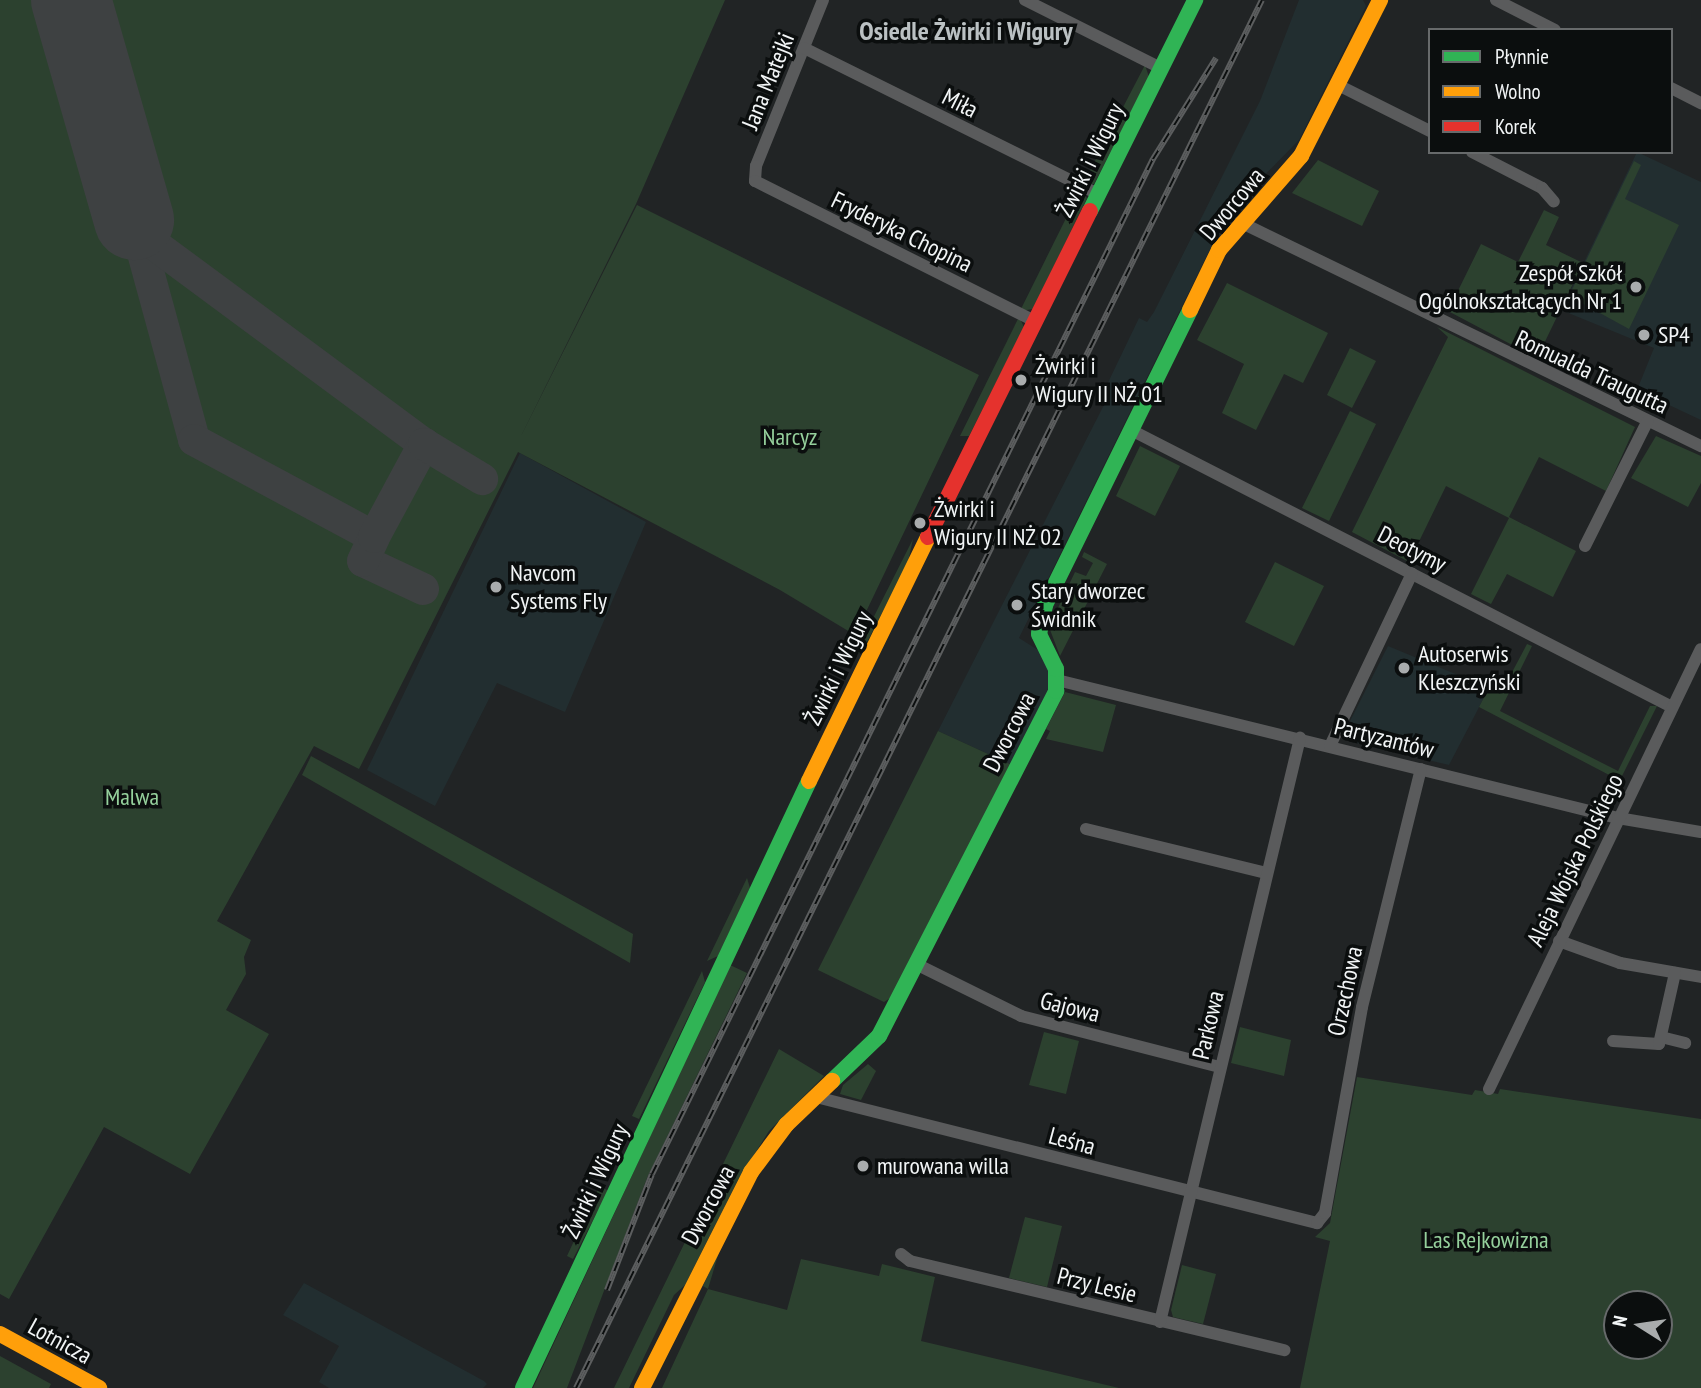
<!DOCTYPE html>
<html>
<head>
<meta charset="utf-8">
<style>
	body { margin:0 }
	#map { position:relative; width:1701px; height:1388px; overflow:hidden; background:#212425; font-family:"PT Sans Narrow",sans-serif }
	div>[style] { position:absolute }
	.built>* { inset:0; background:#222e30 }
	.green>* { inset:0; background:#2c412f }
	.taxiway>* { height:32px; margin:-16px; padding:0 16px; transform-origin:16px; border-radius:16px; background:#3e4142 }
	.runway>* { height:80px; margin:-40px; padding:0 40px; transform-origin:40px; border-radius:40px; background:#3e4142 }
	.street>* { height:12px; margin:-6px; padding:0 6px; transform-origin:6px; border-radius:6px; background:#5a5b5c }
	.fast>* { height:16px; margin:-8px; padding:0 8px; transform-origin:8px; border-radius:8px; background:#30b455 }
	.slow>* { height:16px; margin:-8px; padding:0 8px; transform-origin:8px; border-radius:8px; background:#ff9f0a }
	.jam>* { height:16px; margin:-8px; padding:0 8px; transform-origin:8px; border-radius:8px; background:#e5322d }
	.rail>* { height:6px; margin-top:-3px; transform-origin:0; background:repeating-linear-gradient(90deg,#0b0e0e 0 10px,#5c5e5f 0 20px); box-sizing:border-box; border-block:2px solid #5c5e5f }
	.dots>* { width:19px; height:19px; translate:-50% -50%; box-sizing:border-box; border:4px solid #0b0e0e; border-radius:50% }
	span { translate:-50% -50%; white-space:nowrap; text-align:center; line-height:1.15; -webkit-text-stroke:7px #0b0e0e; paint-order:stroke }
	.street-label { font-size:24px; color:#f2f5f6 }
	.poi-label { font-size:24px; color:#f2f5f6 }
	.right { translate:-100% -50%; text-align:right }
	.left { translate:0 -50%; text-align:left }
	.park-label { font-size:24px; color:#95d09c }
	.neighbourhood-label { font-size:26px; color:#bbc1c3; font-weight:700 }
	.legend { position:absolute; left:1428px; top:28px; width:245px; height:126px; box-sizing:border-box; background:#0b0e0e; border:2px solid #676a6b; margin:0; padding:9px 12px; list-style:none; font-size:21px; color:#f2f5f6 }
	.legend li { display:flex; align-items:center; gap:14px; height:35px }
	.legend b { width:35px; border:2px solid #676a6b }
	.north { position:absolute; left:1603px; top:1290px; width:70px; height:70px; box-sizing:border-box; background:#0b0e0e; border:2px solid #676a6b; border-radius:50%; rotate:282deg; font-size:19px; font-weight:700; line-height:28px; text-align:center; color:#f2f5f6 }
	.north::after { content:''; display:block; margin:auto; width:24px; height:32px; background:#a9acad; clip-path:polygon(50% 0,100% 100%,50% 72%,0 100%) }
</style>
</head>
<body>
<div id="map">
	<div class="built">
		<div style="clip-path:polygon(1299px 0,1363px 0,1366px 6px,1299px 140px,1253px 187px,1214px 241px,1019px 638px,1038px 650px,1048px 665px,1050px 688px,1010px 764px,938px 731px,1108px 397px,1103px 393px,1139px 318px,1147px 322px,1154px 312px,1260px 101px)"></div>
		<div style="clip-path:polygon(1637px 152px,1701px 182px,1701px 420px,1637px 390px,1654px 348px,1561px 310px)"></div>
		<div style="clip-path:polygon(520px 453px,646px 522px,565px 712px,497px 683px,435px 806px,367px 770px)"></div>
		<div style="clip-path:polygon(1388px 646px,1489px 688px,1449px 765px,1348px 741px,1344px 733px)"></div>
		<div style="clip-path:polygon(304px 1283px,484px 1381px,487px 1384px,483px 1388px,329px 1388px,319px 1382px,339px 1346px,283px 1315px)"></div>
	</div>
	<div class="green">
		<div style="clip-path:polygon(0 0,725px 0,636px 204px,519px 440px,637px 205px,979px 375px,855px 635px,780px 590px,518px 452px,359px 769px,314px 746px,217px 921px,251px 940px,244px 957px,246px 974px,226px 1010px,269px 1034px,190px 1174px,104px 1127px,9px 1299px,0 1294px)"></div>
		<div style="clip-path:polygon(1145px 65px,1149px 77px,1094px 184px,1083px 184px)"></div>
		<div style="clip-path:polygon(1318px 160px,1379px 191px,1362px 226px,1292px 193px)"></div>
		<div style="clip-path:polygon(1634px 161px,1641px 165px,1625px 199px,1679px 225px,1629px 329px,1569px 296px)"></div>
		<div style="clip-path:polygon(1080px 190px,1087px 198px,1033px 309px,1020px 311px)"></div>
		<div style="clip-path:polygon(1544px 210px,1559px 217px,1546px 245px,1583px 263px,1538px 356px,1550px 365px,1448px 311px,1481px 244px,1518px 262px)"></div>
		<div style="clip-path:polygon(1227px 283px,1328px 333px,1303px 383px,1284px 374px,1256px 430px,1222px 413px,1244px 364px,1197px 340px)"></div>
		<div style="clip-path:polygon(1019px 317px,1024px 327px,969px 436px,960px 436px)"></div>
		<div style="clip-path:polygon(1437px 327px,1635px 427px,1606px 491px,1539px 457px,1509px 517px,1576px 551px,1553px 597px,1507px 574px,1491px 604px,1471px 594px,1509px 518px,1446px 486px,1409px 562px,1352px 532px,1448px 337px)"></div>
		<div style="clip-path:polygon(1350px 348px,1376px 361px,1352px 408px,1327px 395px)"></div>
		<div style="clip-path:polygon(1350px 411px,1376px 424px,1329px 521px,1302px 508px)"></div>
		<div style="clip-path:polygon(1656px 436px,1701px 456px,1701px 483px,1688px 507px,1631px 478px)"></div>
		<div style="clip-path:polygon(1140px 446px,1180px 466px,1155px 516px,1116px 496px)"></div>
		<div style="clip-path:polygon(913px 539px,908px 562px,862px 652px,855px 654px)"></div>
		<div style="clip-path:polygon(1084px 552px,1107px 564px,1060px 656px,1049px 627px,1075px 572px,1086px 576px,1093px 563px,1082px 557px)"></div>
		<div style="clip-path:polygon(1275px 562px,1324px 586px,1294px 646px,1245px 622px)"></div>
		<div style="clip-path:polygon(1527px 644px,1532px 646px,1500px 711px,1618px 771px,1650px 706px,1657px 706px,1619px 782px,1616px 780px,1602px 804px,1613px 777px,1479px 707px,1489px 688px,1501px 693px)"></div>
		<div style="clip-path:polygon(1065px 692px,1116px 705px,1103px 752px,1046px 739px,1050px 731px,1046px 729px)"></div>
		<div style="clip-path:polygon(938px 731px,1010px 764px,895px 995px,884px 1002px,818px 970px)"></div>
		<div style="clip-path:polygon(311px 756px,633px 934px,630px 963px,302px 775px)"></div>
		<div style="clip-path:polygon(747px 878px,750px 888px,718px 956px,707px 961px)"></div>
		<div style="clip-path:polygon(730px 965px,747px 973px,647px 1178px,567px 1388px,533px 1388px)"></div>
		<div style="clip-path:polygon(702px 971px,705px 982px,639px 1119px,632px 1116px)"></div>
		<div style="clip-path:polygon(1240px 1027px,1291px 1040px,1284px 1076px,1231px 1063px)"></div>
		<div style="clip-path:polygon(1044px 1032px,1079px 1041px,1066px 1094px,1029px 1085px)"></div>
		<div style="clip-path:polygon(779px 1049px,824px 1076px,769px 1131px,738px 1180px,685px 1285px,674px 1295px,629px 1388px,614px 1388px)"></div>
		<div style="clip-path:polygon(868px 1064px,876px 1071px,861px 1100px,840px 1094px,843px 1085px)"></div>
		<div style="clip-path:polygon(evenodd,1357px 1077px,1472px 1095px,1475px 1090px,1498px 1094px,1500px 1089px,1701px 1119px,1701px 1388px,1300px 1388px,1330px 1241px,1315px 1237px,1330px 1223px,1357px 1077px,1617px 1304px,1659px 1304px,1659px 1346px,1617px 1346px,1617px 1304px)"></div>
		<div style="clip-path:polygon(600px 1185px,608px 1191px,573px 1259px,567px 1256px)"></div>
		<div style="clip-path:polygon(1025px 1217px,1062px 1226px,1047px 1287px,1009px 1278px)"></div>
		<div style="clip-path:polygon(719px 1252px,708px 1289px,787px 1310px,801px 1259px,879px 1276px,882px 1264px,935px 1277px,921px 1341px,1119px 1388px,662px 1388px,708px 1289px,703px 1286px)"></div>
		<div style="clip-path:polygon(1182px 1265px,1216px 1274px,1203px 1324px,1173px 1317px,1171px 1310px)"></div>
		<div style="clip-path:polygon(0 1356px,51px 1384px,49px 1388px,0 1388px)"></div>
	</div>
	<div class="taxiway">
		<div style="left:134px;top:220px;width:228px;rotate:74.7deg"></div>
		<div style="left:194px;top:440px;width:204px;rotate:28.3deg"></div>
		<div style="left:134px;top:222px;width:26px;rotate:50deg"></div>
		<div style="left:151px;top:242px;width:340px;rotate:36.5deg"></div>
		<div style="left:423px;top:589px;width:66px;rotate:-155deg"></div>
		<div style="left:363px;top:561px;width:26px;rotate:-65deg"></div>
		<div style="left:374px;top:537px;width:106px;rotate:-61.7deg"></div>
		<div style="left:424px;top:444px;width:68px;rotate:31.1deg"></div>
	</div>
	<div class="runway">
		<div style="left:71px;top:0;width:229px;rotate:74deg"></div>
	</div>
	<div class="street">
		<div style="left:823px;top:0;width:179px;rotate:112deg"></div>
		<div style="left:756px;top:166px;width:15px;rotate:94deg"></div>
		<div style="left:755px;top:181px;width:313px;rotate:26.6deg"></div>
		<div style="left:1025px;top:0;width:152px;rotate:26.6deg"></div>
		<div style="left:1496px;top:0;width:66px;rotate:27deg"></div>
		<div style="left:804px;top:48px;width:328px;rotate:26.4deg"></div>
		<div style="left:1338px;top:85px;width:103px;rotate:26.6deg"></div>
		<div style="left:1671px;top:88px;width:34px;rotate:27deg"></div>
		<div style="left:1472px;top:152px;width:79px;rotate:27.2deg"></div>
		<div style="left:1542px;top:188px;width:18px;rotate:49deg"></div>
		<div style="left:1240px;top:222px;width:513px;rotate:25.92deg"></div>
		<div style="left:1131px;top:430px;width:608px;rotate:27.11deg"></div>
		<div style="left:1585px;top:546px;width:139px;rotate:-63.4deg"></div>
		<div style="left:1057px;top:680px;width:578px;rotate:13.82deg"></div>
		<div style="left:1618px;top:818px;width:84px;rotate:9.6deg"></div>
		<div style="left:1330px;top:746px;width:191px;rotate:-64.6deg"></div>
		<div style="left:1086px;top:829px;width:185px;rotate:13.7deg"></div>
		<div style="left:1559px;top:941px;width:65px;rotate:19.8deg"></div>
		<div style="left:1620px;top:963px;width:82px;rotate:9.8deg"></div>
		<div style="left:918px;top:965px;width:115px;rotate:26.3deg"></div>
		<div style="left:1021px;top:1016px;width:205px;rotate:14.4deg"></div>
		<div style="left:1661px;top:1037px;width:25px;rotate:14deg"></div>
		<div style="left:1613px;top:1041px;width:46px;rotate:3.7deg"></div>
		<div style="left:1659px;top:1044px;width:73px;rotate:-77.3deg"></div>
		<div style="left:1489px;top:1089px;width:488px;rotate:-64.3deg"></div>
		<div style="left:816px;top:1097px;width:517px;rotate:14.12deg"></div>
		<div style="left:1317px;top:1223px;width:13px;rotate:-51deg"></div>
		<div style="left:1325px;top:1213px;width:209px;rotate:-79.8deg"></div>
		<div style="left:1362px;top:1007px;width:245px;rotate:-76.1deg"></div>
		<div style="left:901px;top:1254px;width:11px;rotate:38deg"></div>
		<div style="left:910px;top:1261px;width:385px;rotate:13.4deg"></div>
		<div style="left:1160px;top:1322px;width:601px;rotate:-76.52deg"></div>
	</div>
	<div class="fast">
		<div style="left:1090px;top:211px;width:236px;rotate:-63.5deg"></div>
		<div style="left:832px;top:1081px;width:65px;rotate:-43.8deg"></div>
		<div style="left:879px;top:1036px;width:388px;rotate:-62.8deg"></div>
		<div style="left:1056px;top:691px;width:22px;rotate:-90deg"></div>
		<div style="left:1056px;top:669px;width:39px;rotate:-116deg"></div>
		<div style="left:1039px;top:634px;width:30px;rotate:-78deg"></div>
		<div style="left:1045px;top:605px;width:329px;rotate:-63.8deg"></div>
		<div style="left:523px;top:1388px;width:671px;rotate:-64.77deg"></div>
	</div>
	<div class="slow">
		<div style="left:1190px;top:310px;width:67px;rotate:-64.2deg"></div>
		<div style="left:1219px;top:250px;width:125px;rotate:-48.9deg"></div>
		<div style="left:1301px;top:156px;width:175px;rotate:-63.1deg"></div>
		<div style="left:809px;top:781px;width:271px;rotate:-64deg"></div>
		<div style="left:0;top:1334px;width:113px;rotate:28.6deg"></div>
		<div style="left:642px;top:1388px;width:242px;rotate:-63.2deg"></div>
		<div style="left:751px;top:1172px;width:59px;rotate:-53.3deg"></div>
		<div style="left:786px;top:1125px;width:64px;rotate:-43.7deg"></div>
	</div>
	<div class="jam">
		<div style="left:928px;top:537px;width:364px;rotate:-63.6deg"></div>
	</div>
	<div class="rail">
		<div style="left:607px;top:1290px;width:124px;rotate:-68.8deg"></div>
		<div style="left:652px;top:1174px;width:1132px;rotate:-63.73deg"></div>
		<div style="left:1153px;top:159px;width:119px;rotate:-58deg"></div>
		<div style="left:576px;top:1388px;width:1548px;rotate:-63.7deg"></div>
	</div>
	<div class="dots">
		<div style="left:1636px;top:287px;background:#a9acad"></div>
		<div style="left:1644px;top:335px;background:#a9acad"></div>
		<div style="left:1021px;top:380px;background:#a9acad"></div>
		<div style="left:920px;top:523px;background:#a9acad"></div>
		<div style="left:496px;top:587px;background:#a9acad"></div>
		<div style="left:1017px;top:605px;background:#a9acad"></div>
		<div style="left:1404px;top:668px;background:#a9acad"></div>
		<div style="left:863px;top:1166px;background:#a9acad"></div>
	</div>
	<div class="street-label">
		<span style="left:768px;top:81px;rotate:-68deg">Jana Matejki</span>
		<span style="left:960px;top:103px;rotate:27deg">Miła</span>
		<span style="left:1090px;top:160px;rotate:-64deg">Żwirki i Wigury</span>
		<span style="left:1232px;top:204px;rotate:-50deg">Dworcowa</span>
		<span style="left:902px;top:232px;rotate:26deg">Fryderyka Chopina</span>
		<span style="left:1592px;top:372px;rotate:25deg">Romualda Traugutta</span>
		<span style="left:1412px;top:549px;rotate:27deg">Deotymy</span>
		<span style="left:838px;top:668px;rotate:-64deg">Żwirki i Wigury</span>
		<span style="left:1009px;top:732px;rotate:-63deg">Dworcowa</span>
		<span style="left:1384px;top:738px;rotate:14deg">Partyzantów</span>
		<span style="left:1575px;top:860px;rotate:-64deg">Aleja Wojska Polskiego</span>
		<span style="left:1345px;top:991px;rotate:-78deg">Orzechowa</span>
		<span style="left:1070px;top:1007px;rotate:14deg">Gajowa</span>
		<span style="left:1208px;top:1025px;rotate:-77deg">Parkowa</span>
		<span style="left:1072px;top:1141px;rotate:15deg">Leśna</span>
		<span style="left:595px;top:1181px;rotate:-65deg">Żwirki i Wigury</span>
		<span style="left:708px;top:1205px;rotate:-62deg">Dworcowa</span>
		<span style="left:1097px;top:1285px;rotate:14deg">Przy Lesie</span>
		<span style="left:60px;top:1341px;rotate:29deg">Lotnicza</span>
	</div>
	<div class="poi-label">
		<span class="right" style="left:1622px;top:287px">Zespół Szkół<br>Ogólnokształcących Nr 1</span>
		<span class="left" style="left:1658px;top:335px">SP4</span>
		<span class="left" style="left:1035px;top:380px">Żwirki i<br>Wigury II NŻ 01</span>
		<span class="left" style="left:934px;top:523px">Żwirki i<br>Wigury II NŻ 02</span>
		<span class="left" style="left:510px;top:587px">Navcom<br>Systems Fly</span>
		<span class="left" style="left:1031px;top:605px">Stary dworzec<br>Świdnik</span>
		<span class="left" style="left:1418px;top:668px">Autoserwis<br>Kleszczyński</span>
		<span class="left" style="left:877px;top:1166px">murowana willa</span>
	</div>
	<div class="park-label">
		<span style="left:790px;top:437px">Narcyz</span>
		<span style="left:132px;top:797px">Malwa</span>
		<span style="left:1486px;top:1240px">Las Rejkowizna</span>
	</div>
	<div class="neighbourhood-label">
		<span style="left:966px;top:31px">Osiedle Żwirki i Wigury</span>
	</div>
	<ul class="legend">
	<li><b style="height:9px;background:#30b455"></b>Płynnie</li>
	<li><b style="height:9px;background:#ff9f0a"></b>Wolno</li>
	<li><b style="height:9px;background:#e5322d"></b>Korek</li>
	</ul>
	<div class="north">N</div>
</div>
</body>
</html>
